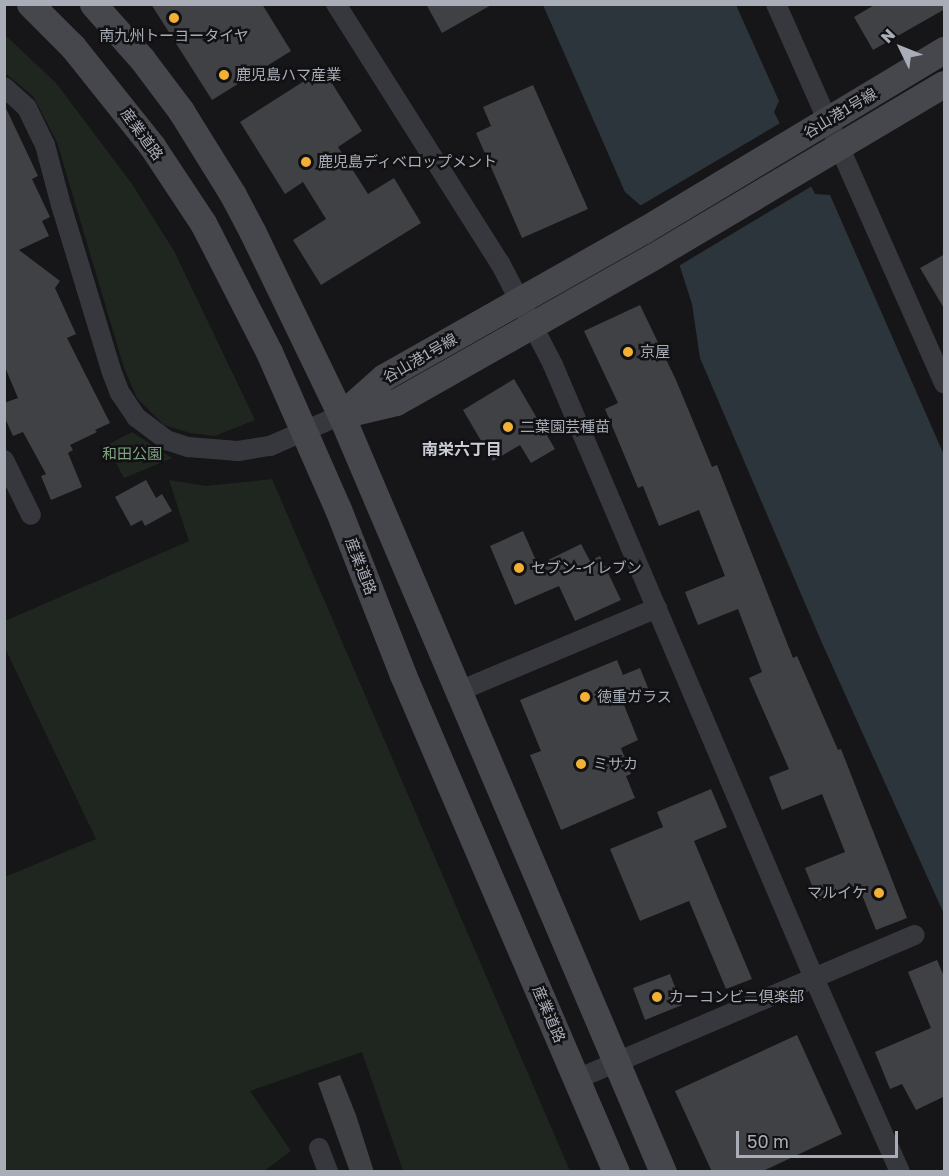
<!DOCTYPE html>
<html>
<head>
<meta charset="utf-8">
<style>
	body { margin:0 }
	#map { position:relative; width:949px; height:1176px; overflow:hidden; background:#161618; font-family:"Golos Text","Noto Sans JP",sans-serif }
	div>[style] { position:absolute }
	.green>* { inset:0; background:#1e261f }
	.water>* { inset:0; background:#2c353c }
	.pier>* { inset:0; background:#161618 }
	.building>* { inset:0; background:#404145 }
	.street>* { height:20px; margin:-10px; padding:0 10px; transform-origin:10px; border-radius:10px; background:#37383d }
	.secondary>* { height:27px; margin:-13.5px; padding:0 13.5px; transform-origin:13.5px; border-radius:13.5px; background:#45474d }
	.dots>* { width:16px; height:16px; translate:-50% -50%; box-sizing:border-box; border:3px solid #111113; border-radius:50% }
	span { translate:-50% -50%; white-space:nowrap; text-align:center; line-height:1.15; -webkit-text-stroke:5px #111113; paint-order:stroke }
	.poi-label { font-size:15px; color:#a8adb8 }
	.left { translate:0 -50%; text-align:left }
	.right { translate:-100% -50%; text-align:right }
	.street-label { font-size:15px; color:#a8adb8 }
	.park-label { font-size:15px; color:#7fa381 }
	.neighbourhood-label { font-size:16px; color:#c9ccd4; font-weight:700 }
	.frame { position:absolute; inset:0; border:6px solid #a8adb8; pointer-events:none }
	.north { position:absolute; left:871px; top:18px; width:60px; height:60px; -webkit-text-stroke:4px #111113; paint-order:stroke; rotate:313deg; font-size:16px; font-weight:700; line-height:24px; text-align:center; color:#a8adb8 }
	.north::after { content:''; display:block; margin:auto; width:21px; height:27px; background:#a8adb8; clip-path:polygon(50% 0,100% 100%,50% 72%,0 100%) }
	.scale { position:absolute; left:736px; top:1131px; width:162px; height:27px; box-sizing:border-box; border:3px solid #a8adb8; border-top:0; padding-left:8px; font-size:18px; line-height:21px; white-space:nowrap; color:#a8adb8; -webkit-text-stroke:4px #111113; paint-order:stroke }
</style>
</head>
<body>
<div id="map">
	<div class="green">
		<div style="clip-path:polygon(4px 34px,56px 83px,132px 184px,174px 251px,255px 420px,215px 436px,190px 433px,164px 425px,137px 398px,124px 368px,57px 142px,33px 96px,5px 73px)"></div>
		<div style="clip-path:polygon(132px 432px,172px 458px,124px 478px,107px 445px)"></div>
		<div style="clip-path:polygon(272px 479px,570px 1171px,403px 1171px,362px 1052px,250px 1091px,291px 1151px,264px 1171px,5px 1171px,5px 877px,96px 839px,5px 648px,5px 621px,189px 541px,169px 480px,206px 486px)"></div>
	</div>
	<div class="water">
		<div style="clip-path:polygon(543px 5px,736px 5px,779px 101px,774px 112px,815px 194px,830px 195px,944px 455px,944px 914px,822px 643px,700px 358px,692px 304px,668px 229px,625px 192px)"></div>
	</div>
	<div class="pier">
		<div style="clip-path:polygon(782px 122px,812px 186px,677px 267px,665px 230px,638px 207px)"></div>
	</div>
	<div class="building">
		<div style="clip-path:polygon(151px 4px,262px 4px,291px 51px,212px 100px)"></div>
		<div style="clip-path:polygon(426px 4px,493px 4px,442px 33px)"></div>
		<div style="clip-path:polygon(876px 4px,945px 4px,945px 9px,873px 50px,854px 17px)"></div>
		<div style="clip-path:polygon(323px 69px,362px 131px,338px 147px,368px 194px,394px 178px,421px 223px,321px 285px,293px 240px,326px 219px,303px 182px,285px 194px,240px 122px)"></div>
		<div style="clip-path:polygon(533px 85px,588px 209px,522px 238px,476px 133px,491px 126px,483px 107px)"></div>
		<div style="clip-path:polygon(4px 104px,38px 176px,32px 179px,50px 217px,42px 221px,49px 236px,19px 250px,60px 281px,55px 288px,76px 334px,67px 338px,110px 423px,95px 430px,97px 432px,70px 445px,73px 450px,68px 453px,82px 487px,51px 500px,41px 476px,46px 474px,23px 432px,13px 436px,4px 416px,4px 403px,18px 398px,4px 365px)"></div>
		<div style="clip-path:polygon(945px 254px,945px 310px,920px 268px)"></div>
		<div style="clip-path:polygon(640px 305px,676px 380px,712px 467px,717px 465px,793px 658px,797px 656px,838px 750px,841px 749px,907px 918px,876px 930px,858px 885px,818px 901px,805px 868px,845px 852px,822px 794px,782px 810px,769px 777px,789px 769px,749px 678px,762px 672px,738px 609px,698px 625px,685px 592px,725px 576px,699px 510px,659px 526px,643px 486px,638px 488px,605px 409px,618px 403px,584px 331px)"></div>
		<div style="clip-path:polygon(514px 379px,555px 449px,531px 463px,520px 445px,493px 461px,463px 410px)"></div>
		<div style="clip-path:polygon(146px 480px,156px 498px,162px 494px,172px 511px,145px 526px,142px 520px,131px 526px,115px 497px)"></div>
		<div style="clip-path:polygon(523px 531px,538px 565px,581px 544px,590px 561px,600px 556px,621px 600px,575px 621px,559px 586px,515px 605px,490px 546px)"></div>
		<div style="clip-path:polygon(617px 660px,623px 675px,640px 668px,650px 693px,624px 705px,638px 740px,621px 748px,631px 774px,626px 776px,635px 798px,561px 830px,530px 755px,541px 751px,520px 700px)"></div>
		<div style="clip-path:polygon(711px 789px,727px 827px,694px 841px,752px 979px,726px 989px,689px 901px,640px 921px,610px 849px,663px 827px,657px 812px)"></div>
		<div style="clip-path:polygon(937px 960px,945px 979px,945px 1096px,916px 1110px,902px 1084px,890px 1089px,875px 1052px,931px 1028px,908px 972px)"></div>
		<div style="clip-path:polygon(670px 974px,682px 1005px,645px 1020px,633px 988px)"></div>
		<div style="clip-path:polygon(797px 1035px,842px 1134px,761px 1172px,712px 1172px,675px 1091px)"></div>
		<div style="clip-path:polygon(340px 1075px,356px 1115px,374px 1172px,350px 1172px,318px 1083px)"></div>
	</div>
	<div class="street">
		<div style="left:336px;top:4px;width:307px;rotate:57.7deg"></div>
		<div style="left:500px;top:263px;width:115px;rotate:62.5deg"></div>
		<div style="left:553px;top:365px;width:666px;rotate:66.94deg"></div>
		<div style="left:814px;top:978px;width:212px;rotate:66.1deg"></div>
		<div style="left:776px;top:4px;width:415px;rotate:66.1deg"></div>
		<div style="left:4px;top:87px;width:31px;rotate:42deg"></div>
		<div style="left:27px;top:108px;width:41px;rotate:64.1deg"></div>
		<div style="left:45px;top:145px;width:62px;rotate:75.1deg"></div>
		<div style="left:61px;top:205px;width:172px;rotate:73.1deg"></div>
		<div style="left:111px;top:370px;width:25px;rotate:69deg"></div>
		<div style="left:120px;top:393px;width:29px;rotate:56deg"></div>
		<div style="left:136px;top:417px;width:38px;rotate:37deg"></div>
		<div style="left:166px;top:440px;width:23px;rotate:18deg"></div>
		<div style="left:188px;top:447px;width:50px;rotate:4.6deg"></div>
		<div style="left:238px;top:451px;width:32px;rotate:-9deg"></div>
		<div style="left:270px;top:446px;width:77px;rotate:-23.6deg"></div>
		<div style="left:4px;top:460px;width:61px;rotate:63.9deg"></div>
		<div style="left:457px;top:692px;width:217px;rotate:-22.8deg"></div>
		<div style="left:577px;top:1079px;width:367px;rotate:-23.1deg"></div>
		<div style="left:319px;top:1148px;width:26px;rotate:69deg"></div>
	</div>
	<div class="secondary">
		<div style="left:30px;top:4px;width:61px;rotate:45deg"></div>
		<div style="left:73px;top:47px;width:127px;rotate:51.4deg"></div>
		<div style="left:152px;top:146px;width:92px;rotate:56.5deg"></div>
		<div style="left:203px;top:223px;width:145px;rotate:62.9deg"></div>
		<div style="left:269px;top:352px;width:171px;rotate:66.3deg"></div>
		<div style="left:338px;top:509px;width:178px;rotate:68.6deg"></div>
		<div style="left:403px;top:675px;width:541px;rotate:66.8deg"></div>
		<div style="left:93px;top:4px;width:74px;rotate:48.3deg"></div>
		<div style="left:142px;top:59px;width:65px;rotate:53.1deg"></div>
		<div style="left:181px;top:111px;width:99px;rotate:58.2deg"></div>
		<div style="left:233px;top:195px;width:41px;rotate:62.2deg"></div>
		<div style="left:252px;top:231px;width:204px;rotate:64.2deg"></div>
		<div style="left:341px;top:415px;width:823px;rotate:66.96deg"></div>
		<div style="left:345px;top:414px;width:52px;rotate:-13.2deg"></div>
		<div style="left:396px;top:402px;width:296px;rotate:-29.5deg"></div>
		<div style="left:654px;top:256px;width:337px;rotate:-30.7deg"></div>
		<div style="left:341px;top:415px;width:57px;rotate:-41.5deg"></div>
		<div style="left:384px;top:377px;width:299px;rotate:-29.5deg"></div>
		<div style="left:644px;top:230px;width:350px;rotate:-31deg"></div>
	</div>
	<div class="dots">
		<div style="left:174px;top:18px;background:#f2b134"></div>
		<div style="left:224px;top:75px;background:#f2b134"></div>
		<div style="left:306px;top:162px;background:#f2b134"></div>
		<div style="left:628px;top:352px;background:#f2b134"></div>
		<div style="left:508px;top:427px;background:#f2b134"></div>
		<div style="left:519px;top:568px;background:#f2b134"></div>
		<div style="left:585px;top:697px;background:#f2b134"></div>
		<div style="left:581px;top:764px;background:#f2b134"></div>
		<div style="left:879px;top:893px;background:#f2b134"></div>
		<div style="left:657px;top:997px;background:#f2b134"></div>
	</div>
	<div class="poi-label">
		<span style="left:174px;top:36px">南九州トーヨータイヤ</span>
		<span class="left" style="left:236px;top:75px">鹿児島ハマ産業</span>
		<span class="left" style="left:318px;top:162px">鹿児島ディベロップメント</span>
		<span class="left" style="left:640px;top:352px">京屋</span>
		<span class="left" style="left:520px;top:427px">二葉園芸種苗</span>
		<span class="left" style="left:531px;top:568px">セブン-イレブン</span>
		<span class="left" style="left:597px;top:697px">徳重ガラス</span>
		<span class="left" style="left:593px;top:764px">ミサカ</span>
		<span class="right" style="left:867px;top:893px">マルイケ</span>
		<span class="left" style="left:669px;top:997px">カーコンビニ倶楽部</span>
	</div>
	<div class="street-label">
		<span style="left:840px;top:113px;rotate:-31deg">谷山港1号線</span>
		<span style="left:142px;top:134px;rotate:54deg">産業道路</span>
		<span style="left:420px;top:358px;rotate:-30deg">谷山港1号線</span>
		<span style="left:361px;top:566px;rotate:69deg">産業道路</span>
		<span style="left:549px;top:1014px;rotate:67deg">産業道路</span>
	</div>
	<div class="park-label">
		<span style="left:132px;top:454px">和田公園</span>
	</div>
	<div class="neighbourhood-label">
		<span style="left:462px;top:449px">南栄六丁目</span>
	</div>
	<div class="frame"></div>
	<div class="north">N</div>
	<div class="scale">50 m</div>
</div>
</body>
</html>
